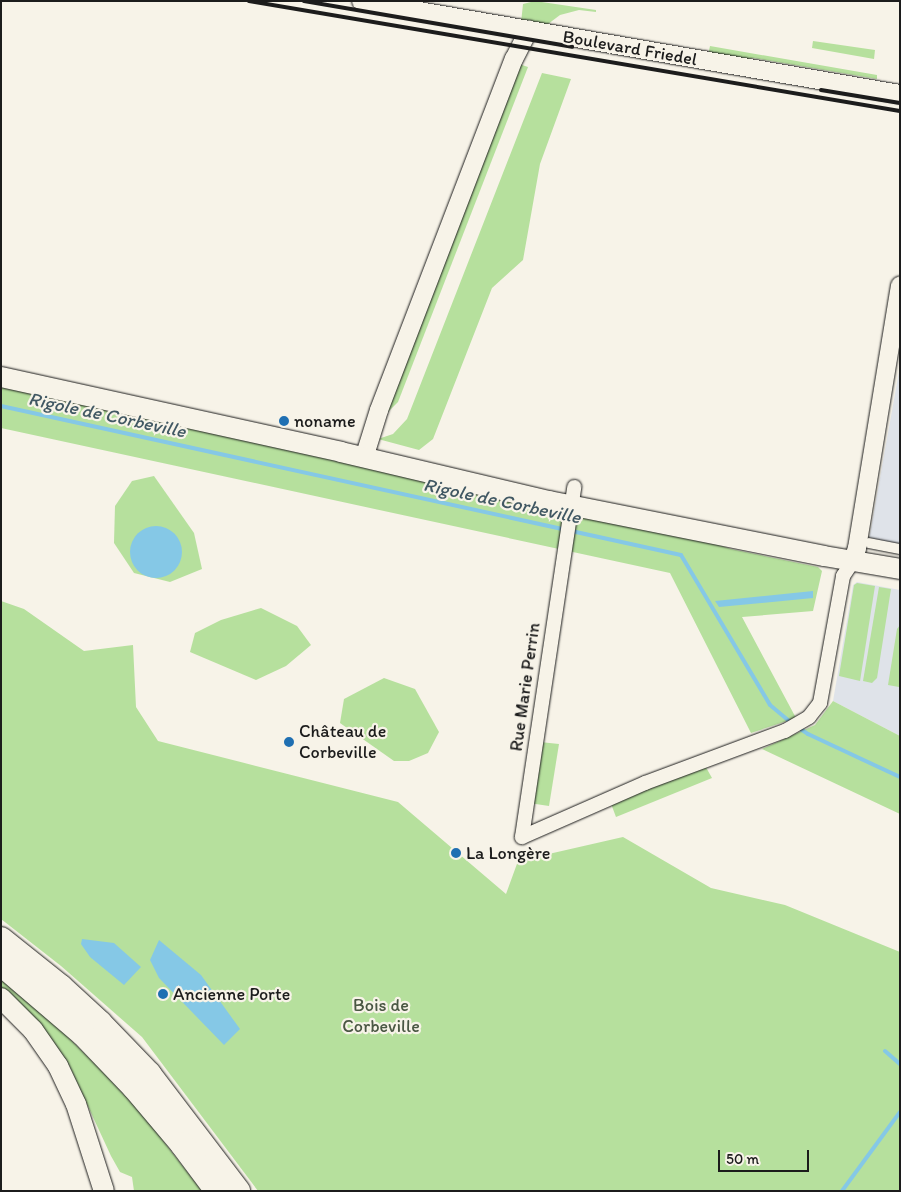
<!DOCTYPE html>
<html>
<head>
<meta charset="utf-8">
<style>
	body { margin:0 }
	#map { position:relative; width:901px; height:1192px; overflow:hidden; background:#f7f3e8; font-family:Itim,sans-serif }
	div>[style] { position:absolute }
	.built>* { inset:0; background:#dfe3e9 }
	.green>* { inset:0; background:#b6e09d }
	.water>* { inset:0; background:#85c8e6 }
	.round { border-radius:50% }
	.stream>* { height:4px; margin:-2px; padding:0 2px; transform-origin:2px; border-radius:2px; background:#85c8e6 }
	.roads { filter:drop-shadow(0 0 1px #1c1c1c) drop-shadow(0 0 1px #1c1c1c) }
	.pedestrian>* { height:10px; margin:-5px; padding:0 5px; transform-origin:5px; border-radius:5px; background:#f7f3e8 }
	.minor>* { height:14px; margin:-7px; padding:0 7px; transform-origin:7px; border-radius:7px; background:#f7f3e8 }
	.tertiary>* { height:18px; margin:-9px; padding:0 9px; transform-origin:9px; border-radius:9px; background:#f7f3e8 }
	.secondary>* { height:20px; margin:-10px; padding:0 10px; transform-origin:10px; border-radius:10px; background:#f7f3e8 }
	.trunk>* { height:24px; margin:-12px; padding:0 12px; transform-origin:12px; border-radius:12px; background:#f7f3e8 }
	.rail>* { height:4px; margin:-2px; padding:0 2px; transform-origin:2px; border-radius:2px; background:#1c1c1c }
	.dots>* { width:14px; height:14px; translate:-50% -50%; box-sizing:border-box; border:2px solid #f7f3e8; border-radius:50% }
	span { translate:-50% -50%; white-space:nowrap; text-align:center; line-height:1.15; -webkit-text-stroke:4.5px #f7f3e8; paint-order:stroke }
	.street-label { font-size:18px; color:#1c1c1c }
	.poi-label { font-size:18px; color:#1c1c1c }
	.left { translate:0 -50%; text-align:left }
	.park-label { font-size:18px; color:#4a5743 }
	.water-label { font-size:19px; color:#415863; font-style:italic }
	.frame { position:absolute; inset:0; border:2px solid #1c1c1c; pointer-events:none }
	.scale { position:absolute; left:718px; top:1150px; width:91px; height:22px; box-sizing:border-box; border:2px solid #1c1c1c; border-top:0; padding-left:6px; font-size:15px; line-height:18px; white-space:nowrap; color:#1c1c1c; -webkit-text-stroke:4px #f7f3e8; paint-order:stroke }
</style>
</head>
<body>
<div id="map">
	<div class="built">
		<div style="clip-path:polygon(900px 366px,900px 544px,869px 539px)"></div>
		<div style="clip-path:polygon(857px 582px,900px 590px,900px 736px,833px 701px,853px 585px)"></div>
	</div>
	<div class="green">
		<div style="clip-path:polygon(535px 1px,596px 10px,596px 12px,579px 10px,560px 15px,544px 27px,521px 23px,523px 4px)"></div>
		<div style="clip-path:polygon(813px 41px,875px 50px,874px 59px,812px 48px)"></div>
		<div style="clip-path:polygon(710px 46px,877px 75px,877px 79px,753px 58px,742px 60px,708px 55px)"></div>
		<div style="clip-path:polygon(519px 64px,528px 67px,398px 402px,385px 415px)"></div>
		<div style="clip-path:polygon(542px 73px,571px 79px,540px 164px,523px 260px,492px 288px,433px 439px,419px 450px,378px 439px,393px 434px,407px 419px)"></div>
		<div style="clip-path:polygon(1px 386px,692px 536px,731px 549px,818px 567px,822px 571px,813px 611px,742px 617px,796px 718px,751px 733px,670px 573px,1px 428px)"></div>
		<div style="clip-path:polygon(154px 476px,194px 533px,202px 569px,170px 582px,134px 573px,114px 543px,115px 506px,132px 481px)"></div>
		<div style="clip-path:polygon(857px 583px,875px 586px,860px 681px,839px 676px,854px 585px)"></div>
		<div style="clip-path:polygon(879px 587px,891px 589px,877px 678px,872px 683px,863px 681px)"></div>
		<div style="clip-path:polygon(1px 601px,24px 609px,84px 651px,133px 645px,136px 707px,158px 741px,398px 802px,506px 894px,518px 861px,623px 837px,711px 888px,785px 905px,900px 952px,900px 1191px,258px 1191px,142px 1037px,61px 966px,1px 919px)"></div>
		<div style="clip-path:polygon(261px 608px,297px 626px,311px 645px,286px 666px,256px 680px,190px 652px,195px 633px,221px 620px)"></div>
		<div style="clip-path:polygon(900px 625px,900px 682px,899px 687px,888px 685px,897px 629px)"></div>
		<div style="clip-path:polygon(384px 678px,415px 689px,439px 732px,428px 753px,409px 761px,394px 761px,340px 723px,344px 699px)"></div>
		<div style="clip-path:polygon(833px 701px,900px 736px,900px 814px,762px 749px,815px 725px)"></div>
		<div style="clip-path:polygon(540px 742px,559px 744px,549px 806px,529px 803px)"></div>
		<div style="clip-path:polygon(703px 762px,712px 778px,616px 817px,610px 801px)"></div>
		<div style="clip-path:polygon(1px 978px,36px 1005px,101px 1070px,144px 1116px,202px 1191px,134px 1191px,132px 1177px,120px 1172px,111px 1156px,67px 1061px,25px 1008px,1px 990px)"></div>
	</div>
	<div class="water">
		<div class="round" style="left:130px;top:526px;width:52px;height:52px"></div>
		<div style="clip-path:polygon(813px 591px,813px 598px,719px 607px,715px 601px)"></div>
		<div style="clip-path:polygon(82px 939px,114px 943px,141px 967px,124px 985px,90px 957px,81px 944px)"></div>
		<div style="clip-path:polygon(159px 940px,201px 975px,240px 1029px,224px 1045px,159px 978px,150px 960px)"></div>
	</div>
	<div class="stream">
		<div style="left:1px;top:406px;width:696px;rotate:12.36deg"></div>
		<div style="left:681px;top:555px;width:174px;rotate:59.3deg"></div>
		<div style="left:770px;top:705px;width:30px;rotate:40deg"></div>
		<div style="left:799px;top:728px;width:11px;rotate:34deg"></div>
		<div style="left:808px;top:734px;width:102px;rotate:25.1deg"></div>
		<div style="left:885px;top:1051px;width:20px;rotate:41deg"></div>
		<div style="left:842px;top:1191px;width:98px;rotate:-53.7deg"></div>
	</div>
	<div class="roads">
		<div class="pedestrian">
			<div style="left:869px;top:543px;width:32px;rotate:11deg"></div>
		</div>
		<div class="minor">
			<div style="left:522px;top:837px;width:134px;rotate:-23.7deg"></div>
			<div style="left:645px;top:783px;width:149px;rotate:-20.4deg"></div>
			<div style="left:785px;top:731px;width:28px;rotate:-30deg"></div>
			<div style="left:809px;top:717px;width:18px;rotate:-52deg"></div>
			<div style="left:820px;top:703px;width:129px;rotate:-79.7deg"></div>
			<div style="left:843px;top:576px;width:18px;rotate:-56deg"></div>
			<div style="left:522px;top:837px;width:354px;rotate:-81.5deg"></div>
		</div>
		<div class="tertiary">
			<div style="left:361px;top:1px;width:547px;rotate:9.79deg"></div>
			<div style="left:364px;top:458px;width:50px;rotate:-72.6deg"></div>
			<div style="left:379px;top:410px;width:376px;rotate:-69deg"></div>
			<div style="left:514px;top:59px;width:33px;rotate:-63deg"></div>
			<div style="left:853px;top:561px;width:14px;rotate:-73deg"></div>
			<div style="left:857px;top:548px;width:266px;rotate:-80.7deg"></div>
		</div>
		<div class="secondary">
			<div style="left:1px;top:377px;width:348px;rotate:12.4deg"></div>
			<div style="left:341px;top:452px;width:214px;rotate:13.3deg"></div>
			<div style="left:549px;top:501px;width:280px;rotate:11.3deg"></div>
			<div style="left:824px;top:556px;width:77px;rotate:9.7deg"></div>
			<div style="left:1px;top:998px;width:45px;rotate:45deg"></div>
			<div style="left:33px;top:1030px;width:44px;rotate:55.2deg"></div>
			<div style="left:58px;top:1066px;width:42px;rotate:64.7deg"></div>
			<div style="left:76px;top:1104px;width:91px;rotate:72.2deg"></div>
		</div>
		<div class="trunk">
			<div style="left:1px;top:939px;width:77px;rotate:38.7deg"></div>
			<div style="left:61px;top:987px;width:53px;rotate:42.7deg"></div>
			<div style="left:100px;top:1023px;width:71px;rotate:46.1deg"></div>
			<div style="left:149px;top:1074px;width:147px;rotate:52.7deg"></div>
			<div style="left:1px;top:964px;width:108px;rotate:40.5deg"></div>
			<div style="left:83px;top:1034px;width:74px;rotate:46.1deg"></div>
			<div style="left:134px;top:1087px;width:75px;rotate:49.9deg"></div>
			<div style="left:182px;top:1144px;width:59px;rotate:53.3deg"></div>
		</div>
	</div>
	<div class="rail">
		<div style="left:249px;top:1px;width:660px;rotate:9.59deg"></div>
		<div style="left:304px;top:1px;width:272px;rotate:9.7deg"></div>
		<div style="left:821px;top:90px;width:80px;rotate:9.3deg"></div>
	</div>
	<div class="dots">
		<div style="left:284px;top:421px;background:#1f6fb2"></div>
		<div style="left:289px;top:742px;background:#1f6fb2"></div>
		<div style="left:456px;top:853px;background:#1f6fb2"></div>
		<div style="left:163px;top:994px;background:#1f6fb2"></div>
	</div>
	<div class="street-label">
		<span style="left:630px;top:48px;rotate:10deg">Boulevard Friedel</span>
		<span style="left:525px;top:687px;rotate:-82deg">Rue Marie Perrin</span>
	</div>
	<div class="poi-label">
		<span class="left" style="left:294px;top:421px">noname</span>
		<span class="left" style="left:299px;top:742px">Château de<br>Corbeville</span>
		<span class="left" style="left:466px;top:853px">La Longère</span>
		<span class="left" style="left:173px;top:994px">Ancienne Porte</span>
	</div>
	<div class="park-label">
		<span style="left:381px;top:1016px">Bois de<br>Corbeville</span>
	</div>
	<div class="water-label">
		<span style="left:107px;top:415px;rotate:12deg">Rigole de Corbeville</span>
		<span style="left:502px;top:501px;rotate:12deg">Rigole de Corbeville</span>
	</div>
	<div class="frame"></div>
	<div class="scale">50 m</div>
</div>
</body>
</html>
